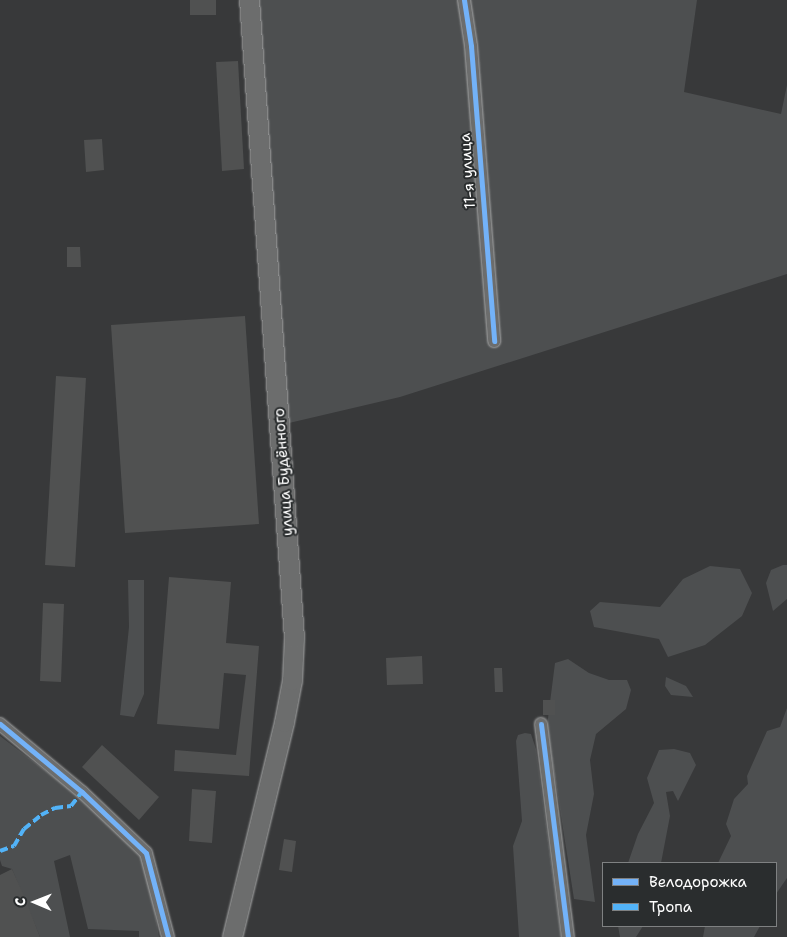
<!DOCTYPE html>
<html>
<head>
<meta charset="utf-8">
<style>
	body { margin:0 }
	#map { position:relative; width:787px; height:937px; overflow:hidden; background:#38393a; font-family:"Shantell Sans",sans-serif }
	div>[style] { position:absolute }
	.green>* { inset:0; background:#4d4f50 }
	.building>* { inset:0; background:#505151 }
	.roads { filter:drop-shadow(0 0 1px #a5a6a6) drop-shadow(0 0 1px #a5a6a6) }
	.minor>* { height:12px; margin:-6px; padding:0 6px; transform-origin:6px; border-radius:6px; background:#6c6d6d }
	.primary>* { height:19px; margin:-9.5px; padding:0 9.5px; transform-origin:9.5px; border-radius:9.5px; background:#6c6d6d }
	.quiet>* { height:4px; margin-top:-2px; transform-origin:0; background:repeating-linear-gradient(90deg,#52b3f8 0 8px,transparent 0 12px) }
	.cycleway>* { height:5px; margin:-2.5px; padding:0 2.5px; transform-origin:2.5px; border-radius:2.5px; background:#73b2f8 }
	span { translate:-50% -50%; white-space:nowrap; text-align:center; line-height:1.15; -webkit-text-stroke:4px #2a2d2e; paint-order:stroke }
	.street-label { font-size:15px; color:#fff }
	.legend { position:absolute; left:602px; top:862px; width:175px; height:65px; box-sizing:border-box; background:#2a2d2e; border:1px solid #7f8182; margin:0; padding:6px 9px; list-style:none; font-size:15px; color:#fff }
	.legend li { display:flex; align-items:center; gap:10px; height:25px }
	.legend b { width:25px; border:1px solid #7f8182 }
	.north { position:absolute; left:10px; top:877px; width:50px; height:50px; -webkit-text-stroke:4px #2a2d2e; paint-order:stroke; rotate:271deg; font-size:14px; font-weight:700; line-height:20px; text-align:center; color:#fff }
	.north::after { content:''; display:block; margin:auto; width:18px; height:22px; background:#fff; clip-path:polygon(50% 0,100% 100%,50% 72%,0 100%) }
</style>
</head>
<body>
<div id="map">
	<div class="green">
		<div style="clip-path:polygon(252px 0,697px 0,684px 92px,781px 114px,787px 85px,787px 274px,400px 397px,289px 423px)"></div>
		<div style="clip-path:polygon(783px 565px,787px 565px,787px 599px,773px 611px,766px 583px,771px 570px)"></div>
		<div style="clip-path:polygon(710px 566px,740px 569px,752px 593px,742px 616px,705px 645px,668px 657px,659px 639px,594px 627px,590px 611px,600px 602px,660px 607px,683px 579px)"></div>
		<div style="clip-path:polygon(128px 580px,144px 580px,144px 694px,134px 717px,120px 715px,129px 627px)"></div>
		<div style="clip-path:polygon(568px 659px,589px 673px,609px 680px,627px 680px,631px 690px,626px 709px,596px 734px,590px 760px,594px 794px,586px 835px,595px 902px,574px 899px,547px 726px,555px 663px)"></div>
		<div style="clip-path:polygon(666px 677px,686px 686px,693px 697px,671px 695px,665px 686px)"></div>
		<div style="clip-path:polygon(787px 708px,787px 878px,776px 894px,776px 863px,718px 863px,731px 836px,726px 824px,734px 799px,748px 784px,747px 776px,767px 731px,780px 727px)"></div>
		<div style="clip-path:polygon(525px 733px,531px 734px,536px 749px,561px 937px,519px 937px,513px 846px,522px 821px,516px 741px,518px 735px)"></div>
		<div style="clip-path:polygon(0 736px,81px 798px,141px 856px,148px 874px,159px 937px,139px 937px,139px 931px,88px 929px,70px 855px,54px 861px,70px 937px,40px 937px,12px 869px,2px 866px,0 860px)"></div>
		<div style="clip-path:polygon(674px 749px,690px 753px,696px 765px,678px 801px,673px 791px,666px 792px,670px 816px,661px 863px,628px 863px,638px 834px,654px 803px,647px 778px,659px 750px)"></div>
		<div style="clip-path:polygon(618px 926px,643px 926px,636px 937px,620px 937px)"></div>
		<div style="clip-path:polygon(705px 926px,760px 926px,754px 937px,703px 937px)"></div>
	</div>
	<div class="building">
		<div style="clip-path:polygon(190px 0,216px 0,216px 15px,190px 15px)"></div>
		<div style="clip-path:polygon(238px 61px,244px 169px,222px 171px,216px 62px)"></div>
		<div style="clip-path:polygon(102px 139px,104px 170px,86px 172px,84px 140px)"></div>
		<div style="clip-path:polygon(67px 247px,80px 247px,81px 267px,67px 267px)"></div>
		<div style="clip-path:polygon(245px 316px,259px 524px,125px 533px,111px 325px)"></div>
		<div style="clip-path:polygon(56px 376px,86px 378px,75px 567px,45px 565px)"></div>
		<div style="clip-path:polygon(169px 577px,231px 582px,226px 643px,259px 646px,249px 776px,174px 771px,175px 750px,236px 755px,246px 675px,224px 673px,219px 729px,157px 724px)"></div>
		<div style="clip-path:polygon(43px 603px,64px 604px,61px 682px,40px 681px)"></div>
		<div style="clip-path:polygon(422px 656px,423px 684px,387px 685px,386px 658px)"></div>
		<div style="clip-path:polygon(494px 668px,502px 668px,503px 692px,495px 692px)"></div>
		<div style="clip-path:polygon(543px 700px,555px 700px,555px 715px,543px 715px)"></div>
		<div style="clip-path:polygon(102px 745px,159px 797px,139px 820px,82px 767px)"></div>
		<div style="clip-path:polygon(192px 789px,216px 791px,212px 843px,189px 841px)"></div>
		<div style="clip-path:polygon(284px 839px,296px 841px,292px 872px,279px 870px)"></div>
		<div style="clip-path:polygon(12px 869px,25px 898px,40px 937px,0 937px,0 875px)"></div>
	</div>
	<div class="roads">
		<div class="minor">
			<div style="left:464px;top:0;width:47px;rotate:81.3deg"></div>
			<div style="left:471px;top:46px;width:296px;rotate:85.5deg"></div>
			<div style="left:0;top:724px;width:107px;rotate:39.7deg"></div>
			<div style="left:82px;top:792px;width:88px;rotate:43.6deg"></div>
			<div style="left:146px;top:853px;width:87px;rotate:75.3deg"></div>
			<div style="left:541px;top:724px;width:215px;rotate:82.8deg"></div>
		</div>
		<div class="primary">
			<div style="left:232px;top:937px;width:221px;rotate:-76.4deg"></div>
			<div style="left:284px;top:722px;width:43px;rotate:-79.2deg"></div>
			<div style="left:292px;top:680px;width:42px;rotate:-87.3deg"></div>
			<div style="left:294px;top:638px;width:640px;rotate:-94.03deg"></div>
		</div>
	</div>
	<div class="quiet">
		<div style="left:0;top:851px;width:15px;rotate:-20deg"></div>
		<div style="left:14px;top:846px;width:20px;rotate:-60deg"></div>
		<div style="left:24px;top:829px;width:22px;rotate:-39deg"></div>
		<div style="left:41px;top:815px;width:16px;rotate:-27deg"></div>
		<div style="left:55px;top:808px;width:16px;rotate:-7deg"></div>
		<div style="left:71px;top:806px;width:18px;rotate:-52deg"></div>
	</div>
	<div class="cycleway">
		<div style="left:464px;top:0;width:47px;rotate:81.3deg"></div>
		<div style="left:471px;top:46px;width:296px;rotate:85.5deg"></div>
		<div style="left:0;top:724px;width:107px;rotate:39.7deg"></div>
		<div style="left:82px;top:792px;width:88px;rotate:43.6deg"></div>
		<div style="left:146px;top:853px;width:87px;rotate:75.3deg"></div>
		<div style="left:541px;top:724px;width:215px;rotate:82.8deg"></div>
	</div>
	<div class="street-label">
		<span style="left:468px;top:171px;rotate:-94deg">11-я улица</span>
		<span style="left:284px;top:472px;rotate:-94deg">улица Будённого</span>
	</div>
	<ul class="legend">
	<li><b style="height:6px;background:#73b2f8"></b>Велодорожка</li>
	<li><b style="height:6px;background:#52b3f8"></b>Тропа</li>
	</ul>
	<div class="north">С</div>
</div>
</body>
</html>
